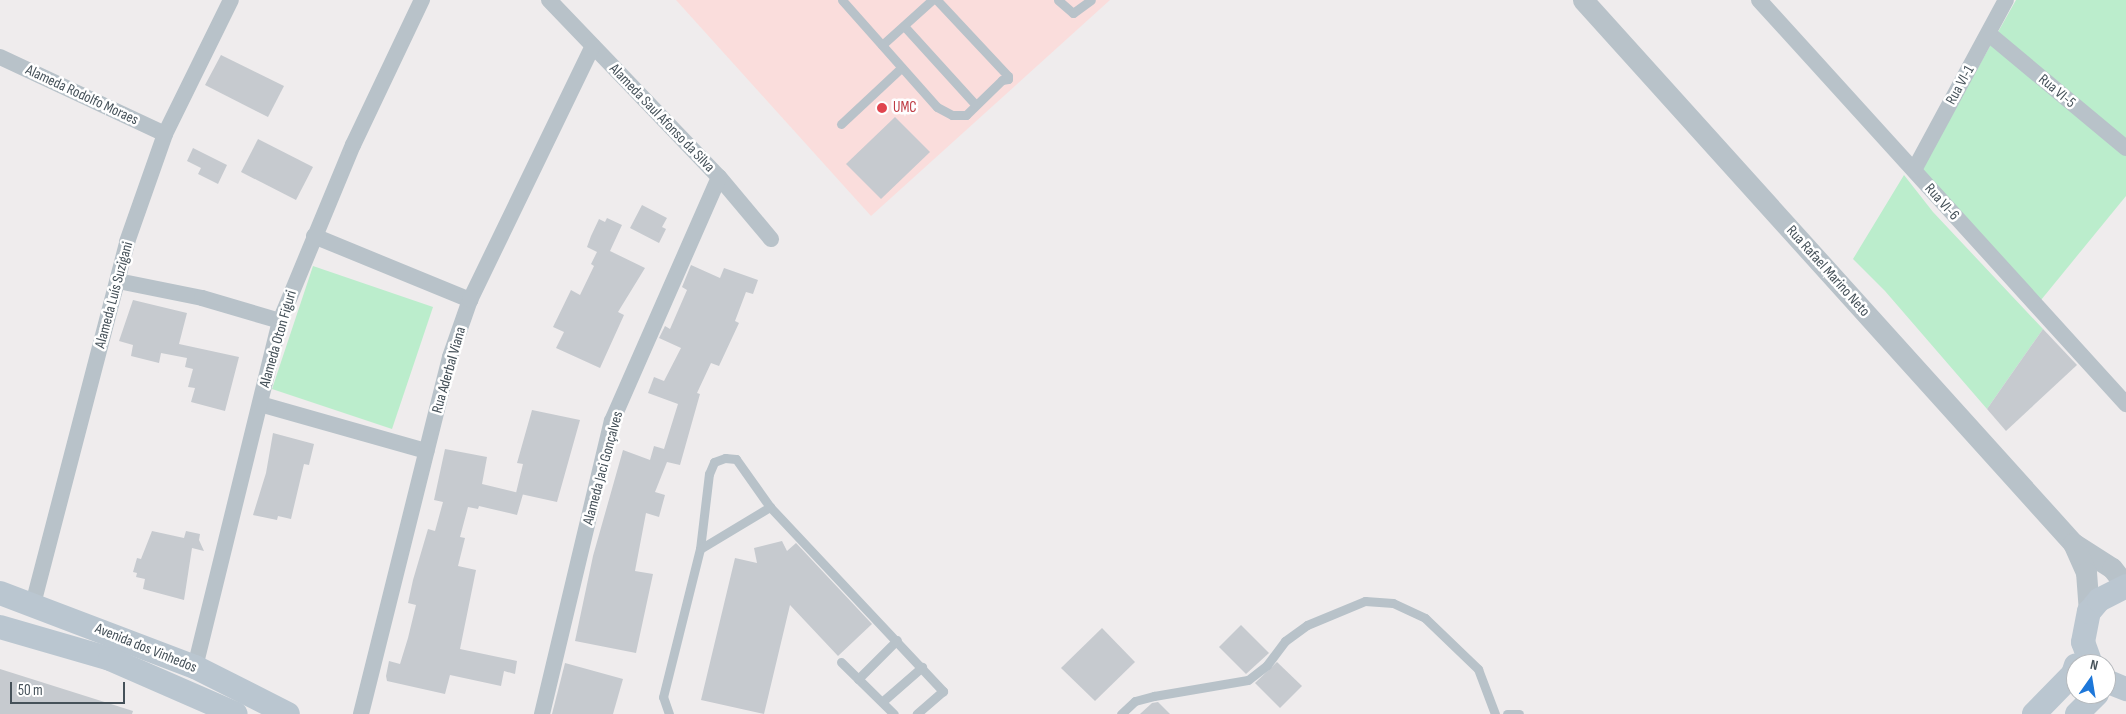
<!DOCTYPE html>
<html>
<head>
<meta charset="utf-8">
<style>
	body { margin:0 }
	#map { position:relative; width:2126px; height:714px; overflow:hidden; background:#efeced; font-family:"Sofia Sans Condensed",sans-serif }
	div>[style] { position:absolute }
	.medical>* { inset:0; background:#fadddc }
	.green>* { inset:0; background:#bbedcc }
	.building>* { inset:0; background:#c6cacf }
	.service>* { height:9px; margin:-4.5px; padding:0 4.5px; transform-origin:4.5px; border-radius:4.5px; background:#b8c2c9 }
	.minor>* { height:16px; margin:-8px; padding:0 8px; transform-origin:8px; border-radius:8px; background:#b8c2c9 }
	.tertiary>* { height:21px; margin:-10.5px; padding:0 10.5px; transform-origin:10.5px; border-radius:10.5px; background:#b8c2c9 }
	.secondary>* { height:24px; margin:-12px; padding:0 12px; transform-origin:12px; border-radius:12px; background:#bac6d0 }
	.dots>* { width:14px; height:14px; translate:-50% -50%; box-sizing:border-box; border:2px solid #fff; border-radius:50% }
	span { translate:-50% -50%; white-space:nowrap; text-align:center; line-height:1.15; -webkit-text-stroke:5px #fff; paint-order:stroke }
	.street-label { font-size:15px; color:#455159 }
	.health-label { font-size:15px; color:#be3a42 }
	.left { translate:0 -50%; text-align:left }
	.north { position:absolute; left:2066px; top:654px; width:50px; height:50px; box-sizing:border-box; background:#fff; border:1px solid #b5b9bd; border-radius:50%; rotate:13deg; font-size:14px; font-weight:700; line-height:20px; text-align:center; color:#455159 }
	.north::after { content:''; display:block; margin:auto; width:18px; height:22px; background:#1d77d9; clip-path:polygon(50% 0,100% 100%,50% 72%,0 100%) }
	.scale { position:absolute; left:10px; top:682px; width:115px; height:22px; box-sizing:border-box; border:2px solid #455159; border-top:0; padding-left:6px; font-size:15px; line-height:18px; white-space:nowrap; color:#455159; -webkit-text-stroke:4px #fff; paint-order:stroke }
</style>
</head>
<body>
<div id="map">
	<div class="medical">
		<div style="clip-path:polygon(676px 0,1110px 0,871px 216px)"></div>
	</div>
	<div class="green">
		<div style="clip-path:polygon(2016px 0,2126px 0,2126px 196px,2041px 300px,1921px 169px)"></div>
		<div style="clip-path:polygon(1904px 175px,1933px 212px,2043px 329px,1987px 409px,1885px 291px,1853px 259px)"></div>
		<div style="clip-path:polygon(313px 266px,433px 307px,392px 429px,272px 389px)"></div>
	</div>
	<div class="building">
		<div style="clip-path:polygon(221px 55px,284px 86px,268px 117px,205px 85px)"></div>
		<div style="clip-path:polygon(895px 117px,930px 152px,881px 199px,846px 164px)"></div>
		<div style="clip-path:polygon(258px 139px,313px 167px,296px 200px,241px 172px)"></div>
		<div style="clip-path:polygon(193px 148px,227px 165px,218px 184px,198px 174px,201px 168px,187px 161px)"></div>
		<div style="clip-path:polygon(642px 205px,667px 218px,662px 227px,666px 229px,659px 243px,630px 228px)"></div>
		<div style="clip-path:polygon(607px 218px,622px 225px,610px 251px,645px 268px,618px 312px,624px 315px,600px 368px,556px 348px,564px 332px,553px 327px,571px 290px,580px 295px,594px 266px,591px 264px,597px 252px,587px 247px,591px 236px,599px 219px,605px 222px)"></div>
		<div style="clip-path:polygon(691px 265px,720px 278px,724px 268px,758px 280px,753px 294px,746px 292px,735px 321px,739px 323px,719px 366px,711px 363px,697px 393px,700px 394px,680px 465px,667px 462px,655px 492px,665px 495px,659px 517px,646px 513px,635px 571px,653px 574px,636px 653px,575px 641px,593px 556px,623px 450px,650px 460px,654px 446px,664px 449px,678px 404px,648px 393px,654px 377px,664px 381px,681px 348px,659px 338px,665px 326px,670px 329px,687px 290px,682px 287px)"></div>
		<div style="clip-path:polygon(133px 300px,187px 313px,179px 344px,239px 357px,225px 411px,191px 402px,195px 388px,188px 387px,193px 369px,185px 367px,187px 358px,161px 353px,159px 363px,131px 356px,133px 345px,119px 341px)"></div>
		<div style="clip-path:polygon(2043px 329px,2077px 365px,2006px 431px,1987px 409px)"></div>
		<div style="clip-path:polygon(532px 410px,580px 420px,557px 502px,516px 493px,523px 464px,517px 463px)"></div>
		<div style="clip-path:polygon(273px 433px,314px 444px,309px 465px,304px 464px,291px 519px,278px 516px,277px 520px,253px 515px,266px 473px)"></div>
		<div style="clip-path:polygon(445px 449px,487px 457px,482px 484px,523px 494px,517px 515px,479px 506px,478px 509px,468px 507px,460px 537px,465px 538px,458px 566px,476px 570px,460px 649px,517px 661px,515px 674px,504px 671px,501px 686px,450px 675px,445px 694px,387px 681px,386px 676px,389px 661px,400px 664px,408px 638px,416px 605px,408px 603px,413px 580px,428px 529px,435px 531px,443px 502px,434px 500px)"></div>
		<div style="clip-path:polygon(152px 531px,184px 538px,186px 531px,200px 534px,199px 540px,204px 551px,192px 548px,184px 600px,143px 589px,145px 579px,136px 577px,137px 573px,133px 572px,137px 558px,141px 559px)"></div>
		<div style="clip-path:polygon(782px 541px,787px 551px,796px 543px,872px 624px,838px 656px,790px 605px,764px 714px,701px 700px,735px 558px,757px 563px,754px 548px)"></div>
		<div style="clip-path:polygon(1241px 625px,1269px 653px,1246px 674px,1219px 647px)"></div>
		<div style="clip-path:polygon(1102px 628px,1135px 662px,1095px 701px,1061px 668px)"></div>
		<div style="clip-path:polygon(1277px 662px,1302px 686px,1280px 708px,1255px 683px)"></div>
		<div style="clip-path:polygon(565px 663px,623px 679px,613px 714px,552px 714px)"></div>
		<div style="clip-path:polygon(0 669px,133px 711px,132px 714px,0 714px)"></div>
		<div style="clip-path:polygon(1158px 702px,1170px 714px,1140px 714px,1152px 703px)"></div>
	</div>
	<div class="service">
		<div style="left:842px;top:0;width:143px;rotate:48.4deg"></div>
		<div style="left:937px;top:107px;width:17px;rotate:28deg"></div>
		<div style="left:952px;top:115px;width:14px"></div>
		<div style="left:966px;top:115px;width:50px;rotate:-44.2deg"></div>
		<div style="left:1002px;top:80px;width:6px;rotate:-9deg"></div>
		<div style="left:1008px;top:79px;width:3px;rotate:-90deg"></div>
		<div style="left:1008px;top:76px;width:104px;rotate:-133.1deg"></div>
		<div style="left:1058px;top:0;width:20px;rotate:41deg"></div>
		<div style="left:1073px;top:13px;width:22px;rotate:-36deg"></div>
		<div style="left:904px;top:26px;width:105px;rotate:47.7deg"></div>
		<div style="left:882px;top:45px;width:67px;rotate:-42deg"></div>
		<div style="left:841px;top:124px;width:82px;rotate:-43deg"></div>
		<div style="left:700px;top:549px;width:76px;rotate:-83.2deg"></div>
		<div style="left:709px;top:474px;width:13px;rotate:-67deg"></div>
		<div style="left:714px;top:462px;width:12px;rotate:-20deg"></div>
		<div style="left:725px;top:458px;width:11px;rotate:5deg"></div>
		<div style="left:736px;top:459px;width:59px;rotate:54.7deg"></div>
		<div style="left:841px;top:662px;width:74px;rotate:44.5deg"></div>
		<div style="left:858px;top:679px;width:55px;rotate:-45deg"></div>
		<div style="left:883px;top:701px;width:52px;rotate:-41.1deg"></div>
		<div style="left:669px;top:714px;width:18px;rotate:-109deg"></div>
		<div style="left:663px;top:697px;width:153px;rotate:-76deg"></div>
		<div style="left:700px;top:549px;width:82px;rotate:-31deg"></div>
		<div style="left:770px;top:507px;width:253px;rotate:46.8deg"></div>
		<div style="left:943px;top:691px;width:35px;rotate:139deg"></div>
		<div style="left:1121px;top:714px;width:19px;rotate:-43deg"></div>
		<div style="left:1135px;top:701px;width:20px;rotate:-15deg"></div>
		<div style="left:1154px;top:696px;width:95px;rotate:-9.7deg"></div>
		<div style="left:1248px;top:680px;width:24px;rotate:-38deg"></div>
		<div style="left:1267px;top:665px;width:30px;rotate:-53deg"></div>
		<div style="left:1285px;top:641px;width:27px;rotate:-36deg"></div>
		<div style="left:1307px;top:625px;width:63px;rotate:-22.5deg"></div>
		<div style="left:1365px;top:601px;width:28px;rotate:4deg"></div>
		<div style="left:1393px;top:603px;width:35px;rotate:25deg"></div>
		<div style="left:1425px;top:618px;width:74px;rotate:43.9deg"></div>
		<div style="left:1478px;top:669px;width:48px;rotate:69.3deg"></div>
		<div style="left:1507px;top:714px;width:12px"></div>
	</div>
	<div class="minor">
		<div style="left:549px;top:0;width:245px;rotate:46.2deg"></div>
		<div style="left:719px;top:177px;width:81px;rotate:50deg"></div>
		<div style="left:1759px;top:0;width:546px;rotate:47.75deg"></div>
		<div style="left:1989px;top:34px;width:178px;rotate:39.8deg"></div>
		<div style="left:0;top:57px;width:182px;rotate:25deg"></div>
		<div style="left:1914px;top:170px;width:193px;rotate:-61.6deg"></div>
		<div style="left:314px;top:236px;width:169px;rotate:22.3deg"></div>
		<div style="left:118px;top:281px;width:86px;rotate:11.4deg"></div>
		<div style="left:202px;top:298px;width:81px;rotate:16.4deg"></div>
		<div style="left:260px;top:404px;width:173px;rotate:15.8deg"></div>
		<div style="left:33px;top:604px;width:374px;rotate:-75.4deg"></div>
		<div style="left:127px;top:242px;width:114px;rotate:-70.6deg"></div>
		<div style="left:165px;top:134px;width:149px;rotate:-63.8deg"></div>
		<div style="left:195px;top:667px;width:356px;rotate:-76.2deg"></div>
		<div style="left:280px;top:321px;width:191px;rotate:-67.5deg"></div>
		<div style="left:353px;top:145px;width:161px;rotate:-64.6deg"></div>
		<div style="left:361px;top:714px;width:368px;rotate:-76deg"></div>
		<div style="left:450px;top:357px;width:60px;rotate:-70.7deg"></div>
		<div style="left:470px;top:300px;width:282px;rotate:-64.2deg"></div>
		<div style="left:542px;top:714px;width:301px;rotate:-76.6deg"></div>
		<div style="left:612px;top:421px;width:266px;rotate:-66.3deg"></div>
	</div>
	<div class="tertiary">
		<div style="left:1583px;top:0;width:731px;rotate:47.94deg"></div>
		<div style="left:2073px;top:543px;width:46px;rotate:32.7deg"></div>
		<div style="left:2112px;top:568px;width:23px;rotate:52deg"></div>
		<div style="left:2073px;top:543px;width:32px;rotate:66deg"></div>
		<div style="left:2086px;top:572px;width:40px;rotate:85.7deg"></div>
	</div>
	<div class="secondary">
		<div style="left:0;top:593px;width:209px;rotate:20.8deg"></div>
		<div style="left:195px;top:667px;width:104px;rotate:26.8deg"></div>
		<div style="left:0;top:627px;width:115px;rotate:16.2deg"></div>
		<div style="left:110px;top:659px;width:137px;rotate:23.6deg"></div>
		<div style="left:2091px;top:664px;width:23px;rotate:-110deg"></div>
		<div style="left:2083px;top:642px;width:31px;rotate:-79deg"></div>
		<div style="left:2089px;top:612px;width:16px;rotate:-50deg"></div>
		<div style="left:2099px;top:600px;width:30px;rotate:-27deg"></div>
		<div style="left:2106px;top:681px;width:22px;rotate:22deg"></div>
		<div style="left:2034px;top:714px;width:56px;rotate:-45.7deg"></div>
		<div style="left:2073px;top:674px;width:9px;rotate:-72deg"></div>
		<div style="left:2077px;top:714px;width:28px;rotate:-45deg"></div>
	</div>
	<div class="dots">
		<div style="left:882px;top:108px;background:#e0444e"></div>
	</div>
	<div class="street-label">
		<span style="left:1960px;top:85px;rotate:-61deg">Rua VI-1</span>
		<span style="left:2057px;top:91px;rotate:40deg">Rua VI-5</span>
		<span style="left:82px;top:95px;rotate:25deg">Alameda Rodolfo Moraes</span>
		<span style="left:662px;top:118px;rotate:46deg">Alameda Saul Afonso da Silva</span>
		<span style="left:1942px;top:202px;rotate:48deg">Rua VI-6</span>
		<span style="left:1828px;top:271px;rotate:48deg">Rua Rafael Marino Neto</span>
		<span style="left:114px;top:295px;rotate:-75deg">Alameda Luís Suzigani</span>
		<span style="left:278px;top:339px;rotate:-74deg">Alameda Oton Figuri</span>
		<span style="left:449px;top:370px;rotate:-74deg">Rua Aderbal Viana</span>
		<span style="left:603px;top:468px;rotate:-75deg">Alameda Jaci Gonçalves</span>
		<span style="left:146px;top:648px;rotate:22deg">Avenida dos Vinhedos</span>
	</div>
	<div class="health-label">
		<span class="left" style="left:893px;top:108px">UMC</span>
	</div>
	<div class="north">N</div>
	<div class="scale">50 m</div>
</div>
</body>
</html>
